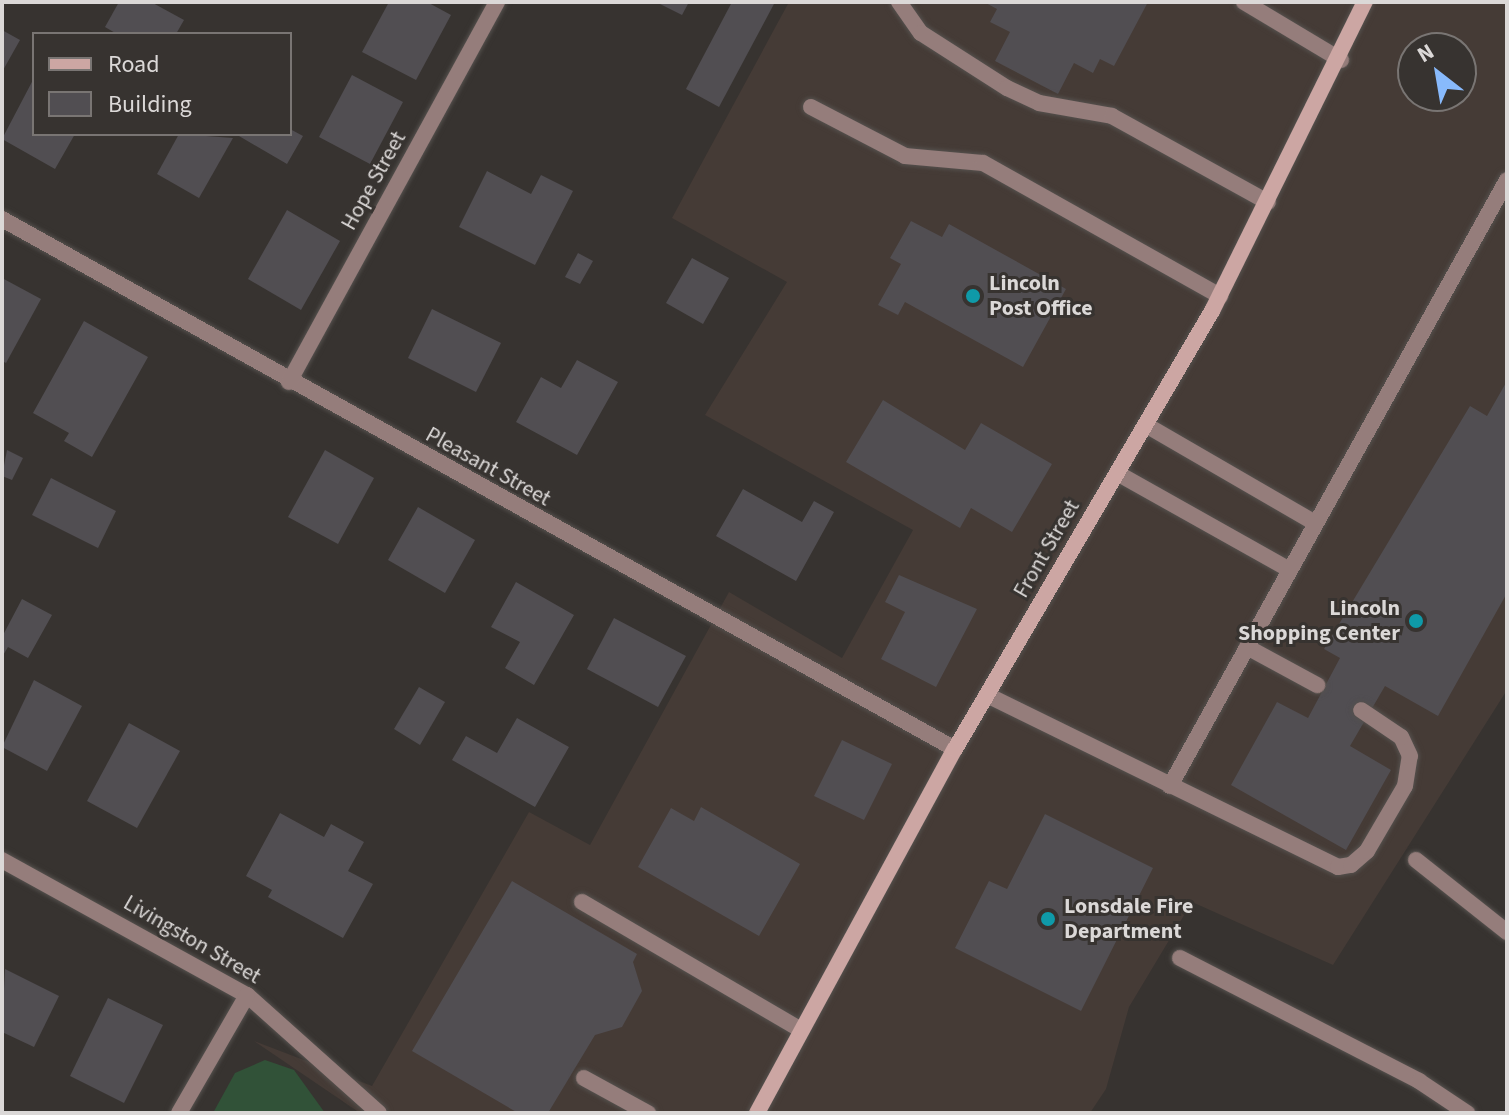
<!DOCTYPE html>
<html>
<head>
<meta charset="utf-8">
<style>
	body { margin:0 }
	#map { position:relative; width:1509px; height:1115px; overflow:hidden; background:#373330; font-family:"Source Sans 3",sans-serif }
	div>[style] { position:absolute }
	.built>* { inset:0; background:#453b36 }
	.green>* { inset:0; background:#315238 }
	.building>* { inset:0; background:#514e52 }
	.roads { filter:drop-shadow(0 0 2px #55514e) drop-shadow(0 0 2px #55514e) }
	.service>* { height:16px; margin:-8px; padding:0 8px; transform-origin:8px; border-radius:8px; background:#957d7b }
	.minor>* { height:16px; margin:-8px; padding:0 8px; transform-origin:8px; border-radius:8px; background:#957d7b }
	.secondary>* { height:16px; margin:-8px; padding:0 8px; transform-origin:8px; border-radius:8px; background:#cca6a3 }
	.dots>* { width:22px; height:22px; translate:-50% -50%; box-sizing:border-box; border:4px solid #373330; border-radius:50% }
	span { translate:-50% -50%; white-space:nowrap; text-align:center; line-height:1.15; -webkit-text-stroke:6px #373330; paint-order:stroke }
	.street-label { font-size:22px; color:#dbd8d7 }
	.poi-label { font-size:22px; color:#dbd8d7; font-weight:700 }
	.left { translate:0 -50%; text-align:left }
	.right { translate:-100% -50%; text-align:right }
	.frame { position:absolute; inset:0; border:4px solid #dbd8d7; pointer-events:none }
	.legend { position:absolute; left:32px; top:32px; width:260px; height:104px; box-sizing:border-box; background:#373330; border:2px solid #797573; margin:0; padding:10px 14px; list-style:none; font-size:24px; color:#dbd8d7 }
	.legend li { display:flex; align-items:center; gap:16px; height:40px }
	.legend b { width:40px; border:2px solid #797573 }
	.north { position:absolute; left:1397px; top:32px; width:80px; height:80px; box-sizing:border-box; background:#373330; border:2px solid #797573; border-radius:50%; rotate:329deg; font-size:22px; font-weight:700; line-height:32px; text-align:center; color:#dbd8d7 }
	.north::after { content:''; display:block; margin:auto; width:28px; height:36px; background:#88bafc; clip-path:polygon(50% 0,100% 100%,50% 72%,0 100%) }
</style>
</head>
<body>
<div id="map">
	<div class="built">
		<div style="clip-path:polygon(evenodd,789px 2px,1507px 2px,1507px 690px,1333px 965px,1192px 902px,1129px 1007px,1106px 1089px,1090px 1113px,360px 1113px,254px 1041px,372px 1086px,529px 812px,590px 845px,729px 592px,842px 658px,913px 530px,705px 415px,787px 282px,672px 218px,789px 2px,1413px 48px,1461px 48px,1461px 96px,1413px 96px,1413px 48px)"></div>
	</div>
	<div class="green">
		<div style="clip-path:polygon(265px 1060px,294px 1070px,325px 1113px,213px 1113px,235px 1073px)"></div>
	</div>
	<div class="building">
		<div style="clip-path:polygon(119px 2px,151px 2px,184px 20px,176px 34px,117px 34px,105px 27px)"></div>
		<div style="clip-path:polygon(389px 2px,427px 2px,451px 15px,416px 80px,362px 52px)"></div>
		<div style="clip-path:polygon(656px 2px,689px 2px,682px 15px)"></div>
		<div style="clip-path:polygon(732px 2px,775px 2px,719px 107px,686px 89px)"></div>
		<div style="clip-path:polygon(984px 2px,1148px 2px,1114px 66px,1100px 59px,1093px 73px,1074px 63px,1058px 94px,995px 61px,1010px 32px,990px 22px,997px 9px)"></div>
		<div style="clip-path:polygon(2px 30px,20px 40px,2px 72px)"></div>
		<div style="clip-path:polygon(352px 75px,403px 102px,370px 164px,319px 137px)"></div>
		<div style="clip-path:polygon(34px 78px,34px 134px,75px 134px,55px 169px,2px 139px)"></div>
		<div style="clip-path:polygon(290px 129px,303px 136px,287px 164px,239px 136px,290px 134px)"></div>
		<div style="clip-path:polygon(179px 134px,233px 138px,199px 198px,157px 174px)"></div>
		<div style="clip-path:polygon(487px 171px,531px 194px,541px 175px,573px 191px,535px 265px,459px 227px)"></div>
		<div style="clip-path:polygon(287px 210px,340px 241px,301px 310px,248px 279px)"></div>
		<div style="clip-path:polygon(911px 221px,942px 237px,949px 224px,1066px 289px,1023px 367px,905px 302px,898px 315px,878px 305px,901px 264px,890px 258px)"></div>
		<div style="clip-path:polygon(578px 253px,593px 261px,580px 284px,565px 277px)"></div>
		<div style="clip-path:polygon(692px 258px,729px 278px,703px 324px,666px 303px)"></div>
		<div style="clip-path:polygon(2px 278px,41px 299px,6px 363px,2px 361px)"></div>
		<div style="clip-path:polygon(432px 309px,501px 343px,476px 392px,408px 358px)"></div>
		<div style="clip-path:polygon(84px 321px,148px 357px,92px 457px,64px 441px,69px 433px,33px 413px)"></div>
		<div style="clip-path:polygon(577px 360px,618px 382px,577px 455px,516px 422px,541px 377px,561px 388px)"></div>
		<div style="clip-path:polygon(1507px 381px,1507px 593px,1438px 716px,1385px 686px,1350px 746px,1391px 770px,1346px 850px,1231px 785px,1277px 702px,1308px 718px,1340px 658px,1324px 649px,1470px 406px,1487px 416px)"></div>
		<div style="clip-path:polygon(883px 400px,965px 450px,981px 423px,1052px 464px,1012px 532px,971px 508px,960px 528px,846px 462px)"></div>
		<div style="clip-path:polygon(7px 450px,23px 458px,12px 480px,2px 476px)"></div>
		<div style="clip-path:polygon(325px 450px,374px 478px,338px 544px,288px 517px)"></div>
		<div style="clip-path:polygon(51px 478px,116px 511px,98px 548px,32px 515px)"></div>
		<div style="clip-path:polygon(743px 489px,802px 522px,814px 501px,834px 512px,796px 581px,716px 536px)"></div>
		<div style="clip-path:polygon(418px 507px,475px 540px,445px 593px,388px 560px)"></div>
		<div style="clip-path:polygon(899px 575px,977px 609px,936px 687px,881px 659px,905px 612px,885px 602px)"></div>
		<div style="clip-path:polygon(516px 582px,574px 615px,534px 685px,505px 668px,520px 642px,491px 627px)"></div>
		<div style="clip-path:polygon(22px 599px,52px 615px,28px 658px,8px 647px,2px 657px,2px 637px)"></div>
		<div style="clip-path:polygon(614px 618px,686px 656px,658px 707px,587px 669px)"></div>
		<div style="clip-path:polygon(34px 680px,82px 706px,47px 771px,2px 747px)"></div>
		<div style="clip-path:polygon(419px 687px,445px 702px,420px 745px,394px 729px)"></div>
		<div style="clip-path:polygon(517px 718px,569px 747px,535px 807px,452px 760px,466px 736px,497px 753px)"></div>
		<div style="clip-path:polygon(129px 723px,180px 751px,137px 828px,87px 801px)"></div>
		<div style="clip-path:polygon(842px 740px,892px 764px,864px 820px,814px 796px)"></div>
		<div style="clip-path:polygon(701px 807px,800px 864px,759px 936px,638px 867px,671px 808px,694px 821px)"></div>
		<div style="clip-path:polygon(280px 813px,324px 837px,331px 824px,364px 842px,348px 871px,373px 884px,343px 938px,268px 897px,272px 890px,246px 876px)"></div>
		<div style="clip-path:polygon(1045px 814px,1153px 868px,1081px 1011px,955px 948px,989px 881px,1007px 889px)"></div>
		<div style="clip-path:polygon(512px 881px,637px 954px,633px 962px,642px 991px,622px 1027px,595px 1035px,548px 1113px,518px 1113px,412px 1051px)"></div>
		<div style="clip-path:polygon(5px 969px,59px 996px,34px 1047px,2px 1032px)"></div>
		<div style="clip-path:polygon(108px 998px,163px 1025px,124px 1103px,70px 1076px)"></div>
	</div>
	<div class="roads">
		<div class="service">
			<div style="left:899px;top:2px;width:38px;rotate:55deg"></div>
			<div style="left:921px;top:33px;width:102px;rotate:32.6deg"></div>
			<div style="left:1007px;top:88px;width:35px;rotate:25deg"></div>
			<div style="left:1039px;top:103px;width:74px;rotate:10.1deg"></div>
			<div style="left:1112px;top:116px;width:178px;rotate:28.9deg"></div>
			<div style="left:1244px;top:2px;width:113px;rotate:30.9deg"></div>
			<div style="left:811px;top:107px;width:106px;rotate:27.5deg"></div>
			<div style="left:905px;top:156px;width:78px;rotate:5.1deg"></div>
			<div style="left:983px;top:163px;width:272px;rotate:29.3deg"></div>
			<div style="left:1146px;top:425px;width:195px;rotate:30.1deg"></div>
			<div style="left:1117px;top:473px;width:198px;rotate:29.3deg"></div>
			<div style="left:1247px;top:647px;width:80px;rotate:28.5deg"></div>
			<div style="left:987px;top:695px;width:391px;rotate:26.1deg"></div>
			<div style="left:1338px;top:867px;width:13px;rotate:-9deg"></div>
			<div style="left:1351px;top:865px;width:21px;rotate:-41deg"></div>
			<div style="left:1367px;top:851px;width:75px;rotate:-59.7deg"></div>
			<div style="left:1405px;top:786px;width:30px;rotate:-81deg"></div>
			<div style="left:1410px;top:756px;width:21px;rotate:-115deg"></div>
			<div style="left:1401px;top:737px;width:48px;rotate:-146deg"></div>
			<div style="left:1170px;top:786px;width:693px;rotate:-60.92deg"></div>
			<div style="left:1416px;top:860px;width:116px;rotate:38.4deg"></div>
			<div style="left:582px;top:902px;width:254px;rotate:30.3deg"></div>
			<div style="left:1180px;top:958px;width:269px;rotate:27.2deg"></div>
			<div style="left:1419px;top:1081px;width:58px;rotate:33.7deg"></div>
			<div style="left:584px;top:1078px;width:73px;rotate:28.7deg"></div>
		</div>
		<div class="minor">
			<div style="left:2px;top:219px;width:1090px;rotate:29.08deg"></div>
			<div style="left:289px;top:382px;width:433px;rotate:-61.3deg"></div>
			<div style="left:2px;top:860px;width:280px;rotate:28.9deg"></div>
			<div style="left:247px;top:995px;width:177px;rotate:41.8deg"></div>
			<div style="left:179px;top:1113px;width:136px;rotate:-60deg"></div>
		</div>
		<div class="secondary">
			<div style="left:757px;top:1113px;width:414px;rotate:-61.5deg"></div>
			<div style="left:955px;top:749px;width:508px;rotate:-59.6deg"></div>
			<div style="left:1212px;top:311px;width:345px;rotate:-63.7deg"></div>
		</div>
	</div>
	<div class="dots">
		<div style="left:973px;top:296px;background:#0f9aa8"></div>
		<div style="left:1416px;top:621px;background:#0f9aa8"></div>
		<div style="left:1048px;top:919px;background:#0f9aa8"></div>
	</div>
	<div class="street-label">
		<span style="left:374px;top:181px;rotate:-61deg">Hope Street</span>
		<span style="left:488px;top:467px;rotate:29deg">Pleasant Street</span>
		<span style="left:1047px;top:549px;rotate:-60deg">Front Street</span>
		<span style="left:192px;top:940px;rotate:30deg">Livingston Street</span>
	</div>
	<div class="poi-label">
		<span class="left" style="left:989px;top:296px">Lincoln<br>Post Office</span>
		<span class="right" style="left:1400px;top:621px">Lincoln<br>Shopping Center</span>
		<span class="left" style="left:1064px;top:919px">Lonsdale Fire<br>Department</span>
	</div>
	<div class="frame"></div>
	<ul class="legend">
	<li><b style="height:10px;background:#cca6a3"></b>Road</li>
	<li><b style="height:22px;background:#514e52"></b>Building</li>
	</ul>
	<div class="north">N</div>
</div>
</body>
</html>
